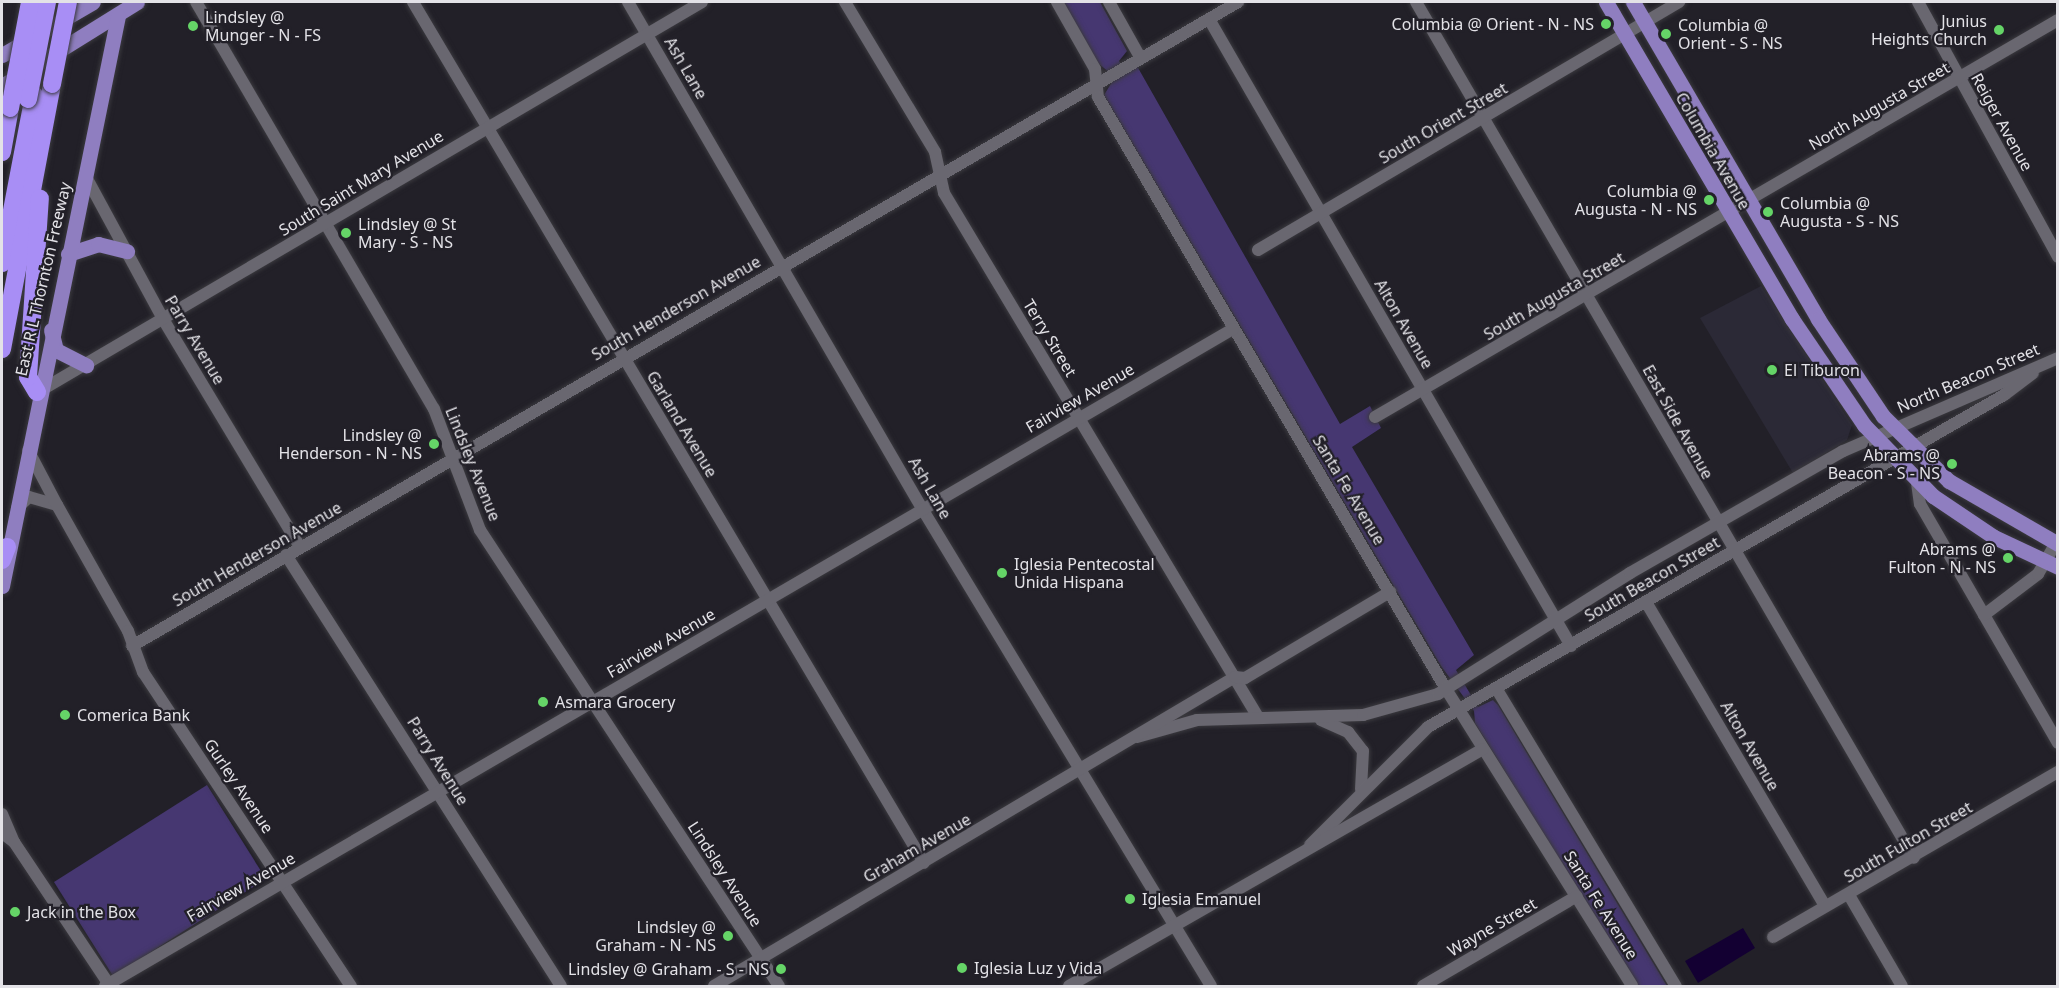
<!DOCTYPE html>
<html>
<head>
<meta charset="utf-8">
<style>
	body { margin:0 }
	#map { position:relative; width:2059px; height:988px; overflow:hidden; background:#222028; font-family:"Noto Sans",sans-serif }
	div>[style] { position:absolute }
	.built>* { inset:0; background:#2b2936 }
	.green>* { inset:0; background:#463771 }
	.water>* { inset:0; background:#130032 }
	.roads { filter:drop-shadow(0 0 2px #3b3a3f) drop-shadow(0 0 2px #3b3a3f) }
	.minor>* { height:12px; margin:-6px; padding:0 6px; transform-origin:6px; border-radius:6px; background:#696770 }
	.major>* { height:15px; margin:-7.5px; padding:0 7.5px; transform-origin:7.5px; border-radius:7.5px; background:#8f7ec0 }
	.highway>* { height:18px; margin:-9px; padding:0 9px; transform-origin:9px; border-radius:9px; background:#a88ef5 }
	.bridges { filter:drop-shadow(0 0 2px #3b3a3f) drop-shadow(0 0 2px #3b3a3f) }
	.highway-bridge>* { height:18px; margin:-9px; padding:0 9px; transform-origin:9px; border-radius:9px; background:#a88ef5 }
	.dots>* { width:16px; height:16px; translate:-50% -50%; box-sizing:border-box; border:3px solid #222028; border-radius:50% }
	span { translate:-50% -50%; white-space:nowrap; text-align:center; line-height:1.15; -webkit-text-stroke:4.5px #222028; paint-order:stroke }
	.poi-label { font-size:16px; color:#e3e2e7 }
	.left { translate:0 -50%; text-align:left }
	.right { translate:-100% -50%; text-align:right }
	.street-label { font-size:16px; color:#e3e2e7 }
	.frame { position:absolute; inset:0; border:3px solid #e3e2e7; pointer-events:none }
</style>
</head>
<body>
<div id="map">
	<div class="built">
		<div style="clip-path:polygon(1761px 286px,1852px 425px,1847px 440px,1793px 473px,1700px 318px)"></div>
	</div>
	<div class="green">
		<div style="clip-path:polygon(1063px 2px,1100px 2px,1127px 51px,1119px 61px,1126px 72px,1137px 66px,1340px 424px,1370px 406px,1381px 428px,1352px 447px,1474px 655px,1456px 670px,1478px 707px,1493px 700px,1498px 705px,1667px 986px,1638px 986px,1475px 723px,1474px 711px,1441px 666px,1104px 95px,1115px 77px,1099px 64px)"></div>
		<div style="clip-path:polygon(207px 785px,266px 879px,113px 976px,54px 882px)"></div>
	</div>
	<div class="water">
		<div style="clip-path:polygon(1743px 928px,1755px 948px,1698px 983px,1685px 961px)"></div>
	</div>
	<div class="roads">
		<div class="minor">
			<div style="left:196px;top:2px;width:471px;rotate:59.7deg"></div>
			<div style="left:434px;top:409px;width:129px;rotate:69.2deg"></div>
			<div style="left:480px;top:530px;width:545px;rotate:56.75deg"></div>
			<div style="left:413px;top:2px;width:1001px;rotate:59.31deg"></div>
			<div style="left:628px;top:2px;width:587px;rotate:59.86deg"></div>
			<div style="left:923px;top:510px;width:556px;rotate:58.82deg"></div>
			<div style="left:845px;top:2px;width:175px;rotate:59deg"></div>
			<div style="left:935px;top:152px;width:42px;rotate:77.6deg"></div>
			<div style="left:944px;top:193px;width:611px;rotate:59.07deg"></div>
			<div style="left:1057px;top:2px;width:77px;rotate:60.4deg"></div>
			<div style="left:1095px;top:69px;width:28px;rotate:84deg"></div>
			<div style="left:1098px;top:97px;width:687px;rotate:59.55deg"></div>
			<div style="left:1446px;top:689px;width:350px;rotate:57.9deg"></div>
			<div style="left:1109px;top:2px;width:63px;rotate:60.6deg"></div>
			<div style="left:1416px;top:2px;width:990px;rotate:59.81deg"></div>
			<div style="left:1918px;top:2px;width:291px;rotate:61.2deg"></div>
			<div style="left:1209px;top:19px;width:724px;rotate:60deg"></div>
			<div style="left:86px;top:177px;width:162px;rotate:61.5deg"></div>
			<div style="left:163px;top:319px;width:266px;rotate:59deg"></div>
			<div style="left:1258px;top:250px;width:489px;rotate:-30.5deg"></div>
			<div style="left:38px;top:392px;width:770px;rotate:-30.43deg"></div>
			<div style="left:1375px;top:417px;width:790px;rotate:-30.17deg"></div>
			<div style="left:1917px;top:483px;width:21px;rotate:82deg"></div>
			<div style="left:1920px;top:504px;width:276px;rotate:60deg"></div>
			<div style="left:57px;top:505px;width:145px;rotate:60.6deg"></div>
			<div style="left:128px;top:631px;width:44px;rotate:69.9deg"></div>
			<div style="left:143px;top:672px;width:377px;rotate:56.5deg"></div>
			<div style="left:17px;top:508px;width:16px;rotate:-43deg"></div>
			<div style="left:29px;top:497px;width:29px;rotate:16deg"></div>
			<div style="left:57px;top:505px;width:62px;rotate:-117.8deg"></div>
			<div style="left:286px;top:555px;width:511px;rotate:57.46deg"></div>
			<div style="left:1646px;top:602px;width:353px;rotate:59.5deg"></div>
			<div style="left:1984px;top:615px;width:68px;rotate:-37.2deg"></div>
			<div style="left:2038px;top:574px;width:36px;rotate:-60deg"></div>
			<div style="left:132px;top:646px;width:1280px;rotate:-30.21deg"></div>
			<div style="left:1496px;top:688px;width:348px;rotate:58.9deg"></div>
			<div style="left:1321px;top:720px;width:30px;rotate:24deg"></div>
			<div style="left:1348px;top:732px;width:24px;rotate:52deg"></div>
			<div style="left:1363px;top:751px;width:38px;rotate:93deg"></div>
			<div style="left:1137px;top:737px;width:62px;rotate:-15.8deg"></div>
			<div style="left:1197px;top:720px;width:166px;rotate:-1.7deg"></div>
			<div style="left:1363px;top:715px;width:78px;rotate:-15.6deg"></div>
			<div style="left:1438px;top:694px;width:227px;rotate:-32.2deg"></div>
			<div style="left:1630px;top:573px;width:245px;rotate:-29.8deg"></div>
			<div style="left:1843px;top:451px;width:234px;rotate:-23.4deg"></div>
			<div style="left:2px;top:814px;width:30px;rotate:67deg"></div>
			<div style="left:14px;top:842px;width:15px;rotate:-143deg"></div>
			<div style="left:14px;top:842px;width:173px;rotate:56.3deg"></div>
			<div style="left:1310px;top:845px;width:167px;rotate:-45deg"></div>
			<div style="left:1428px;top:727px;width:665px;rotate:-29.96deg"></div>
			<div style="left:2004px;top:395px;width:36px;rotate:-37deg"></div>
			<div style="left:1849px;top:895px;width:105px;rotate:59.8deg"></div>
			<div style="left:1773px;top:937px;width:329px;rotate:-30.1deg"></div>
			<div style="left:105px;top:986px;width:1305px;rotate:-30.22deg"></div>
			<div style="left:714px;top:986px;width:606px;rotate:-30.67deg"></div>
			<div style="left:1235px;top:677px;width:10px;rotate:6deg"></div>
			<div style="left:1245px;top:678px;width:169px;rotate:-30.7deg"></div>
			<div style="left:1069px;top:986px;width:477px;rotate:-29.8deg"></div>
			<div style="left:1423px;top:986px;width:178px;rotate:-30.3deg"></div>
		</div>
		<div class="major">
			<div style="left:1606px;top:2px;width:368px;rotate:59.6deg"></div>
			<div style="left:1792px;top:319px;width:128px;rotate:55.8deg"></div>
			<div style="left:1864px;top:425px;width:99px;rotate:45.8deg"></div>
			<div style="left:1933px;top:496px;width:73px;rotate:33.9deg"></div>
			<div style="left:1994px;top:537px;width:71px;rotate:25.1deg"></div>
			<div style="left:1633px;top:2px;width:367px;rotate:59.7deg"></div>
			<div style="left:1818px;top:319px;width:117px;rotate:56.2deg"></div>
			<div style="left:1883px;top:416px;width:93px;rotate:44.6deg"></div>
			<div style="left:1949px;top:481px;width:126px;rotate:30deg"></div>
			<div style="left:2px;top:55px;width:105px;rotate:-30.2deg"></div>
			<div style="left:2px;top:86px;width:159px;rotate:-31.9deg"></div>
			<div style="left:68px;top:254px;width:32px;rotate:-18deg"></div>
			<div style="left:98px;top:244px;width:30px;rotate:14deg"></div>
			<div style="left:51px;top:330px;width:21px;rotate:76deg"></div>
			<div style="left:56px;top:350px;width:34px;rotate:27deg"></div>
			<div style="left:2px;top:586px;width:582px;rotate:-78.5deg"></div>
		</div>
		<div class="highway">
			<div style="left:2px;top:152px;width:45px;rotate:-79.7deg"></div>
			<div style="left:2px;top:263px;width:171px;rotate:-79.2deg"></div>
			<div style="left:2px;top:349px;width:270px;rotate:-79.3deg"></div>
			<div style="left:37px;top:392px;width:17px;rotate:-121deg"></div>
			<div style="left:28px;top:377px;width:179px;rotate:-86.2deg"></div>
			<div style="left:2px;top:560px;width:14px;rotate:-69deg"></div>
		</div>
	</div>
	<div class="bridges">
		<div class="highway-bridge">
			<div style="left:52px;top:84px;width:84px;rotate:-79deg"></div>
			<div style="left:28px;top:99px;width:99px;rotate:-78.9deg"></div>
			<div style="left:10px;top:108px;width:108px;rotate:-79.3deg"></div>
		</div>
	</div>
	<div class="dots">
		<div style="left:1606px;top:24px;background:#65d467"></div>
		<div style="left:193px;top:26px;background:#65d467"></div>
		<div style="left:1999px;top:30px;background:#65d467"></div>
		<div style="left:1666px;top:34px;background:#65d467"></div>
		<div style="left:1709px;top:200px;background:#65d467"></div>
		<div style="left:1768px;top:212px;background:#65d467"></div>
		<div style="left:346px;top:233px;background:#65d467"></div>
		<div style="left:1772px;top:370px;background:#65d467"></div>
		<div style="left:434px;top:444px;background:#65d467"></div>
		<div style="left:1952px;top:464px;background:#65d467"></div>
		<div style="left:2008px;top:558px;background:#65d467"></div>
		<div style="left:1002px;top:573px;background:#65d467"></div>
		<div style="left:543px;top:702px;background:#65d467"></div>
		<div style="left:65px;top:715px;background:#65d467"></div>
		<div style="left:1130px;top:899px;background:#65d467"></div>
		<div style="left:15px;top:912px;background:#65d467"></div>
		<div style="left:728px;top:936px;background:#65d467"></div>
		<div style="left:962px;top:968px;background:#65d467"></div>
		<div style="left:781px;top:969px;background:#65d467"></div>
	</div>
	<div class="poi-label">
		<span class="left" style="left:205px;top:26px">Lindsley @<br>Munger - N - FS</span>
		<span class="right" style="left:1987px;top:30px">Junius<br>Heights Church</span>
		<span class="right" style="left:1594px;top:24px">Columbia @ Orient - N - NS</span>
		<span class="left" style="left:1678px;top:34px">Columbia @<br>Orient - S - NS</span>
		<span class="right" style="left:1697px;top:200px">Columbia @<br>Augusta - N - NS</span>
		<span class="left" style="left:1780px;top:212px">Columbia @<br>Augusta - S - NS</span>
		<span class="left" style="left:358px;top:233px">Lindsley @ St<br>Mary - S - NS</span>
		<span class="left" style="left:1784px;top:370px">El Tiburon</span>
		<span class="right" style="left:422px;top:444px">Lindsley @<br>Henderson - N - NS</span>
		<span class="right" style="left:1940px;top:464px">Abrams @<br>Beacon - S - NS</span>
		<span class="right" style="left:1996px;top:558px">Abrams @<br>Fulton - N - NS</span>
		<span class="left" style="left:1014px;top:573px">Iglesia Pentecostal<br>Unida Hispana</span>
		<span class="left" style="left:555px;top:702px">Asmara Grocery</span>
		<span class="left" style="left:77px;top:715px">Comerica Bank</span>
		<span class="left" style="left:1142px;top:899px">Iglesia Emanuel</span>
		<span class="left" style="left:27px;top:912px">Jack in the Box</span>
		<span class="right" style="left:716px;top:936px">Lindsley @<br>Graham - N - NS</span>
		<span class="left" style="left:974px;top:968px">Iglesia Luz y Vida</span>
		<span class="right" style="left:769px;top:969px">Lindsley @ Graham - S - NS</span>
	</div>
	<div class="street-label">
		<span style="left:686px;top:68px;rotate:60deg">Ash Lane</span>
		<span style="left:1879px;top:106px;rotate:-30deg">North Augusta Street</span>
		<span style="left:2002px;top:122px;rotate:61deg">Reiger Avenue</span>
		<span style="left:1443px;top:123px;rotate:-30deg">South Orient Street</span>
		<span style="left:1713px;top:151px;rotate:60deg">Columbia Avenue</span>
		<span style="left:361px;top:183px;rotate:-31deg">South Saint Mary Avenue</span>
		<span style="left:43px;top:279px;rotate:-77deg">East R L Thornton Freeway</span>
		<span style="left:1554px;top:296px;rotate:-30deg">South Augusta Street</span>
		<span style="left:676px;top:308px;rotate:-30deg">South Henderson Avenue</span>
		<span style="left:1404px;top:324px;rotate:60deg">Alton Avenue</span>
		<span style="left:1050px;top:338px;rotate:59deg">Terry Street</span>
		<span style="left:195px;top:340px;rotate:59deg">Parry Avenue</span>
		<span style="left:1968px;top:378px;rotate:-23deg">North Beacon Street</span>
		<span style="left:1080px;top:398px;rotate:-30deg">Fairview Avenue</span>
		<span style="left:1678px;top:422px;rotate:61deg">East Side Avenue</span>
		<span style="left:682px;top:424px;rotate:59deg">Garland Avenue</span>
		<span style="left:473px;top:464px;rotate:68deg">Lindsley Avenue</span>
		<span style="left:930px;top:488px;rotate:60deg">Ash Lane</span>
		<span style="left:1349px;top:490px;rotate:59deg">Santa Fe Avenue</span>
		<span style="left:257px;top:554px;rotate:-30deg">South Henderson Avenue</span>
		<span style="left:1652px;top:579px;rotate:-30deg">South Beacon Street</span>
		<span style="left:661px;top:643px;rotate:-30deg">Fairview Avenue</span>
		<span style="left:1750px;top:746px;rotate:60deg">Alton Avenue</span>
		<span style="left:438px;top:761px;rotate:58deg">Parry Avenue</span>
		<span style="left:239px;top:786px;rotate:56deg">Gurley Avenue</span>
		<span style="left:1908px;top:842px;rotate:-30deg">South Fulton Street</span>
		<span style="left:917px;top:848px;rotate:-30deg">Graham Avenue</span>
		<span style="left:725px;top:874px;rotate:57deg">Lindsley Avenue</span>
		<span style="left:241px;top:887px;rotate:-30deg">Fairview Avenue</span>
		<span style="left:1601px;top:905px;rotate:58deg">Santa Fe Avenue</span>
		<span style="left:1492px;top:927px;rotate:-30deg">Wayne Street</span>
	</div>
	<div class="frame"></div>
</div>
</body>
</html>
